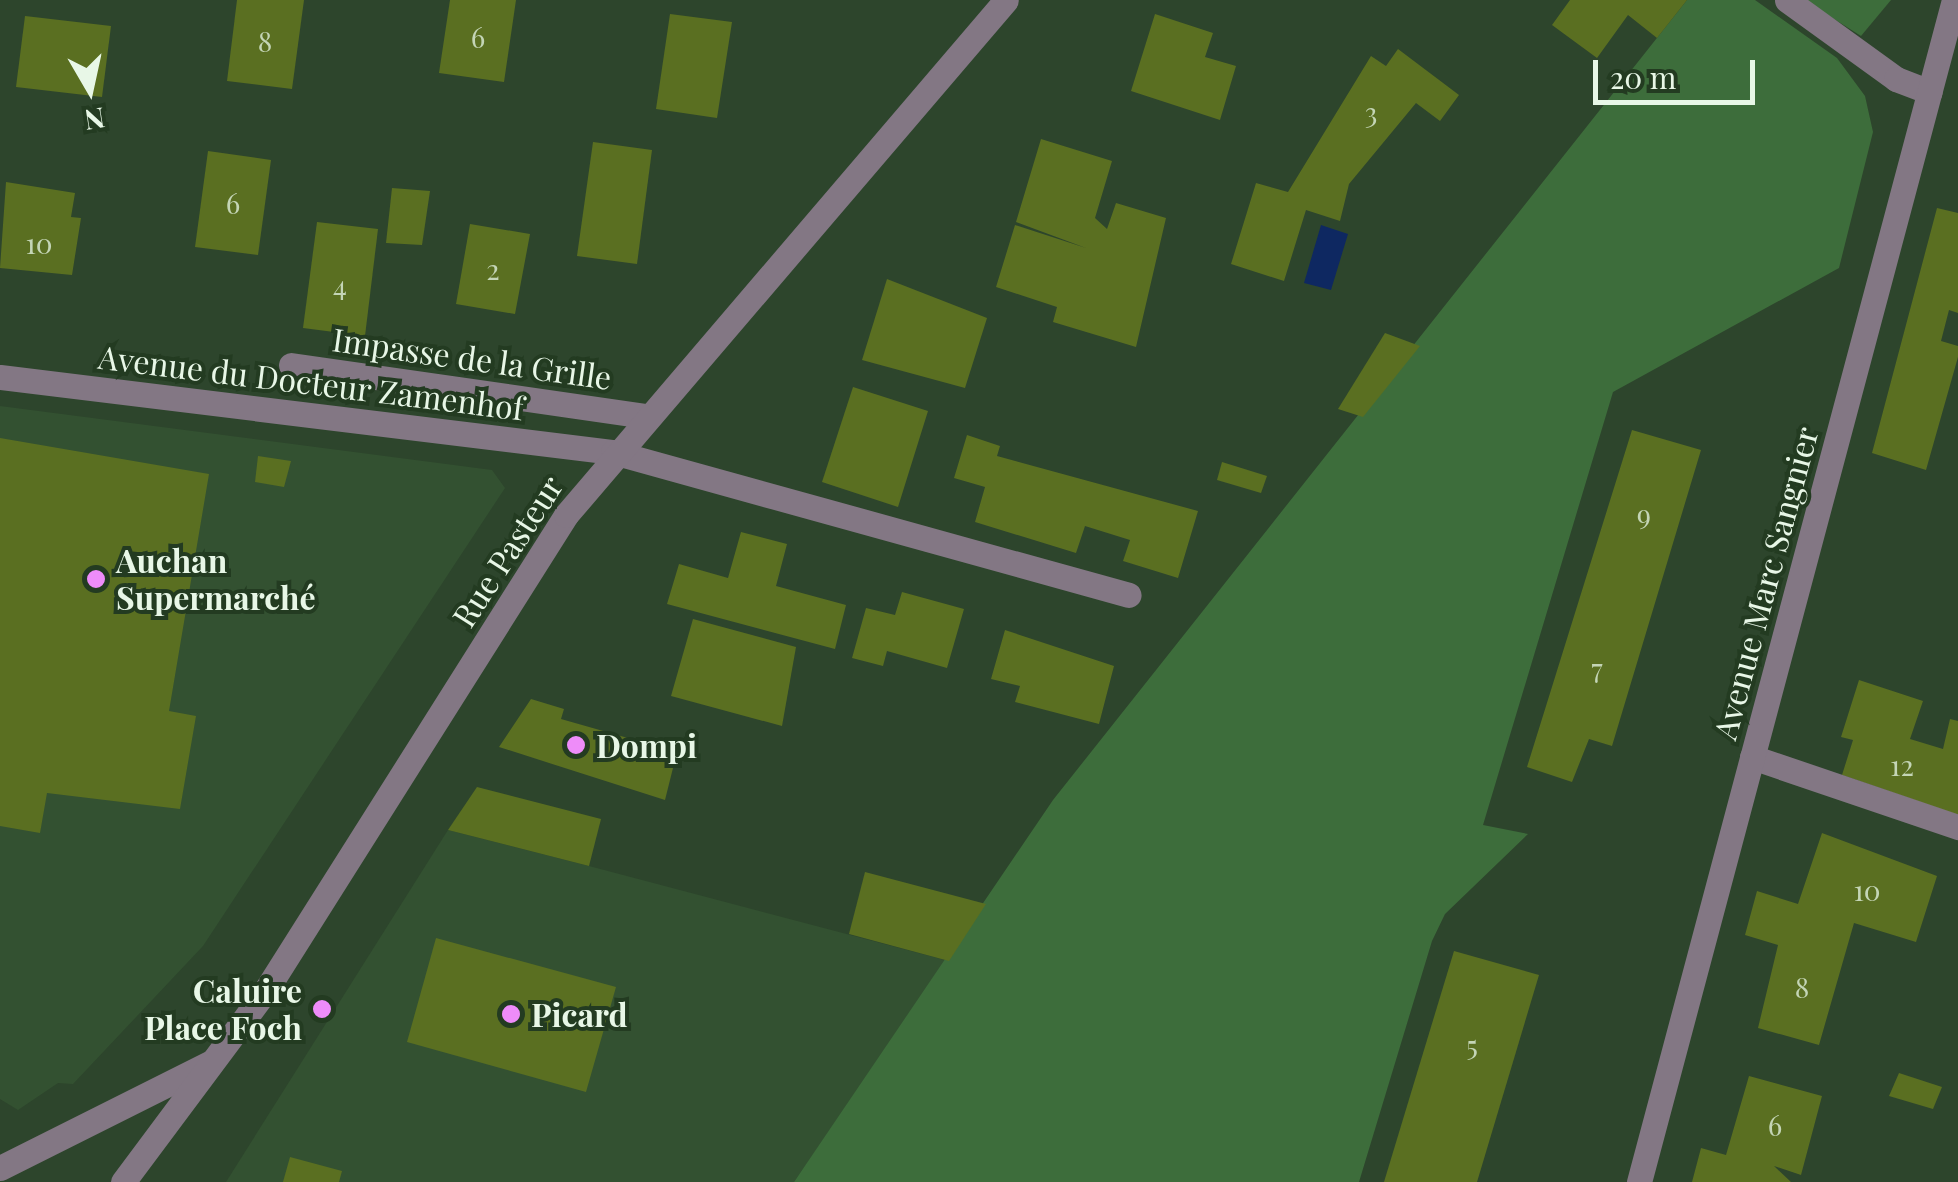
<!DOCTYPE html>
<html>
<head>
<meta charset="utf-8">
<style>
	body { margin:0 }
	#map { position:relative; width:1958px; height:1182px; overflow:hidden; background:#2d452c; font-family:"Playfair Display",serif }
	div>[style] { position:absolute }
	.built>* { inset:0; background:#335131 }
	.green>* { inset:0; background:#3d6d3b }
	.water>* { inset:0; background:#0e2861 }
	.building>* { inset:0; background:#5a6f21 }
	.minor>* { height:25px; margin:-12.5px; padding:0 12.5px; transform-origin:12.5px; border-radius:12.5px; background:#837784 }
	.dots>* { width:28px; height:28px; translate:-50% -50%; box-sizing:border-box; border:5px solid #233b21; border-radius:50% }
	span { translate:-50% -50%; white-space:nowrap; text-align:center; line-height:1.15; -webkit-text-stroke:8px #233b21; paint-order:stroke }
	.number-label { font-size:28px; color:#c4d5b6 }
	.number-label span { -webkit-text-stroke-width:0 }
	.street-label { font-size:32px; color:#e8f7e7 }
	.poi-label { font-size:32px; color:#e8f7e7; font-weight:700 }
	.left { translate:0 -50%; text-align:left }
	.right { translate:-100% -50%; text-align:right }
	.north { position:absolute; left:40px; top:40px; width:100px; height:100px; -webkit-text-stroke:8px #233b21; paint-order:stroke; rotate:171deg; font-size:28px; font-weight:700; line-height:40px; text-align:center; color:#e8f7e7 }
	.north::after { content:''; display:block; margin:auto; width:35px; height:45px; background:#e8f7e7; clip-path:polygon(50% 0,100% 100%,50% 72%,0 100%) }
	.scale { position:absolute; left:1593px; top:60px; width:162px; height:45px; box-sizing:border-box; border:5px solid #e8f7e7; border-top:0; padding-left:12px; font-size:30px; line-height:35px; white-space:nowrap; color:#e8f7e7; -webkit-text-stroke:8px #233b21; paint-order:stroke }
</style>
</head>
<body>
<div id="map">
	<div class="built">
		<div style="clip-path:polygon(0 406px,492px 470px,505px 488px,203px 946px,73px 1084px,58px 1083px,18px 1110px,0 1099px)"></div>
		<div style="clip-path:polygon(448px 830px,589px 866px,949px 961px,794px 1182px,226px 1182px)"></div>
	</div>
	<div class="green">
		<div style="clip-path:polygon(1687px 0,1755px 0,1837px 58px,1865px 96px,1873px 132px,1839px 268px,1613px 392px,1483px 825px,1528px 834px,1445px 914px,1432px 941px,1359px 1182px,794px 1182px,1053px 800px)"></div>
		<div style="clip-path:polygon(1804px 0,1891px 0,1861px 36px)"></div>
	</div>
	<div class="water">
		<div style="clip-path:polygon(1321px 225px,1348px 234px,1331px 290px,1304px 283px)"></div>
	</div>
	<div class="building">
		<div style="clip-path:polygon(237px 0,304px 0,292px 89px,227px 81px)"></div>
		<div style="clip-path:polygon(450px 0,516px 0,504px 82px,439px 73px)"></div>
		<div style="clip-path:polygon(1570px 0,1687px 0,1657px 38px,1628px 15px,1597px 58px,1552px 25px)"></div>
		<div style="clip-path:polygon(670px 14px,732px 22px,717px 118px,656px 109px)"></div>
		<div style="clip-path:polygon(1155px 14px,1213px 33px,1205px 57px,1236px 66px,1220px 120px,1131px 91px)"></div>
		<div style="clip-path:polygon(25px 16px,111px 26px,102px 97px,16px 87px)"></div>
		<div style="clip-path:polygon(1398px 49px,1459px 95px,1440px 121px,1416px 103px,1349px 184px,1340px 221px,1306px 210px,1284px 281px,1231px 264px,1256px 183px,1288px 192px,1371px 56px,1386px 66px)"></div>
		<div style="clip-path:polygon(1041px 139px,1112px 161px,1095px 218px,1107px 229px,1116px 203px,1166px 218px,1136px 347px,1053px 322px,1057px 307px,996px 287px,1015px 225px,1086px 248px,1016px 222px)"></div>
		<div style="clip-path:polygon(593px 142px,652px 150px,637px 264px,577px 256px)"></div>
		<div style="clip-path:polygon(208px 151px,271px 160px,258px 255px,195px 247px)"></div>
		<div style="clip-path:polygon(6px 182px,75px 193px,71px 217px,81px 218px,72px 275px,0 268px)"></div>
		<div style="clip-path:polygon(392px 188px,430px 191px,422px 245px,386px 243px)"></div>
		<div style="clip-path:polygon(1937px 208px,1958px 213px,1958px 313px,1949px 310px,1941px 341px,1958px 346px,1958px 357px,1926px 470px,1872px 453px)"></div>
		<div style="clip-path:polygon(317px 222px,378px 229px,365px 336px,303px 328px)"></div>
		<div style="clip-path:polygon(470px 224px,530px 234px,515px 314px,456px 304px)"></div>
		<div style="clip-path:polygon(887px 279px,987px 318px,965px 388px,862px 360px)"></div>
		<div style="clip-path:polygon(1385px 333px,1420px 346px,1363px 417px,1338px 409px)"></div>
		<div style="clip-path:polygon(853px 387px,928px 411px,898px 507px,822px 482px)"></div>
		<div style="clip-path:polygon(1632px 430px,1701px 450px,1612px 746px,1589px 739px,1572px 782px,1527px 767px)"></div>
		<div style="clip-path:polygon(967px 435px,1000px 446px,997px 456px,1198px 511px,1178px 578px,1123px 561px,1130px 540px,1085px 526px,1076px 553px,975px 522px,985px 487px,954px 478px)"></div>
		<div style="clip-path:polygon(0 438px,209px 474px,169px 711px,196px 716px,180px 809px,47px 793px,40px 833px,0 826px)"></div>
		<div style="clip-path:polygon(258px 456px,291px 461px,284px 487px,255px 482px)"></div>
		<div style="clip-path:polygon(1222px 462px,1267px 476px,1261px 493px,1217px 480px)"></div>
		<div style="clip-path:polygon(741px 532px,787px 544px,776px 586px,846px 605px,835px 649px,667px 604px,679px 564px,728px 578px)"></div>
		<div style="clip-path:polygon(902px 592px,964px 609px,947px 668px,887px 651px,883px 666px,852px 658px,866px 608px,895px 615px)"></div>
		<div style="clip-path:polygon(693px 619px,796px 647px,782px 726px,671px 696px)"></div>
		<div style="clip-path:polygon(1005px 630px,1114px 666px,1099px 724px,1015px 702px,1020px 686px,991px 679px)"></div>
		<div style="clip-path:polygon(1859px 680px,1923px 701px,1910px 739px,1943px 749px,1950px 719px,1958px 721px,1958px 815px,1842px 775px,1853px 740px,1841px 737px)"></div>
		<div style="clip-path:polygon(531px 699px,564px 709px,561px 719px,677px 752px,665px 800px,499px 747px)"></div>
		<div style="clip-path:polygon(477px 787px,601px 819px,589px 866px,448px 830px)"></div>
		<div style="clip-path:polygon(1822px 833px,1937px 876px,1916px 942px,1854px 923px,1819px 1045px,1758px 1028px,1778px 945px,1745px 935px,1757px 891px,1798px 904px)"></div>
		<div style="clip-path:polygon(865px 872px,986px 904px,949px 961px,849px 934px)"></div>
		<div style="clip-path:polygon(436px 938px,616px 987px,586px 1092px,407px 1042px)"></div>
		<div style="clip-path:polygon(1454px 951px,1539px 975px,1477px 1182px,1384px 1182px)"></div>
		<div style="clip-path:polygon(1899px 1073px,1942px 1087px,1933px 1109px,1889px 1096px)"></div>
		<div style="clip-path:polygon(1749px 1076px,1822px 1096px,1801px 1175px,1774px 1166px,1791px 1182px,1692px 1182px,1701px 1148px,1726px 1155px)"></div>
		<div style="clip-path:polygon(290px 1157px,342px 1171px,339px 1182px,283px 1182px)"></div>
	</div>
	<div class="minor">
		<div style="left:1787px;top:0;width:135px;rotate:35.9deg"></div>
		<div style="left:1896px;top:79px;width:36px;rotate:21deg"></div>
		<div style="left:291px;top:365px;width:357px;rotate:8.2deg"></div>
		<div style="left:0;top:377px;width:618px;rotate:6.98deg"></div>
		<div style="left:613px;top:452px;width:535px;rotate:15.49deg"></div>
		<div style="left:1752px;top:757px;width:218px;rotate:18.8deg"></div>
		<div style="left:0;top:1168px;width:235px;rotate:-26.6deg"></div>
		<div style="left:123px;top:1182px;width:239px;rotate:-53.3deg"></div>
		<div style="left:266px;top:990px;width:562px;rotate:-57.72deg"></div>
		<div style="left:566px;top:515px;width:677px;rotate:-49.49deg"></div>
		<div style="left:1639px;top:1182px;width:1223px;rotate:-75.08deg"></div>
	</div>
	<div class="dots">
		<div style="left:96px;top:579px;background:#ee8cf9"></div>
		<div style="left:576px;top:745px;background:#ee8cf9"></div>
		<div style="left:322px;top:1009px;background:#ee8cf9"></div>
		<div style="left:511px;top:1014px;background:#ee8cf9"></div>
	</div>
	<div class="number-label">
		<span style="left:478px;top:37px">6</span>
		<span style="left:265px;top:41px">8</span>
		<span style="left:1371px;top:112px">3</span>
		<span style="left:233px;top:203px">6</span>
		<span style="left:39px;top:243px">10</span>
		<span style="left:493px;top:269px">2</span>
		<span style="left:340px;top:285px">4</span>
		<span style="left:1644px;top:514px">9</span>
		<span style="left:1597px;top:668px">7</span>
		<span style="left:1902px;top:765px">12</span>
		<span style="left:1867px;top:890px">10</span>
		<span style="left:1802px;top:987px">8</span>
		<span style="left:1472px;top:1045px">5</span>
		<span style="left:1775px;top:1125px">6</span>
	</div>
	<div class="street-label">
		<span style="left:472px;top:358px;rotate:8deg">Impasse de la Grille</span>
		<span style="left:311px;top:382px;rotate:7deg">Avenue du Docteur Zamenhof</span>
		<span style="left:507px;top:551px;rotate:-57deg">Rue Pasteur</span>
		<span style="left:1765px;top:583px;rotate:-75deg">Avenue Marc Sangnier</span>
	</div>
	<div class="poi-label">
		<span class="left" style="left:116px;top:579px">Auchan<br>Supermarché</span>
		<span class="left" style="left:596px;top:745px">Dompi</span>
		<span class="right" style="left:302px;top:1009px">Caluire<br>Place Foch</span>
		<span class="left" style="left:531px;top:1014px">Picard</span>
	</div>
	<div class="north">N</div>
	<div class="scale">20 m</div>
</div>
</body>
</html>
